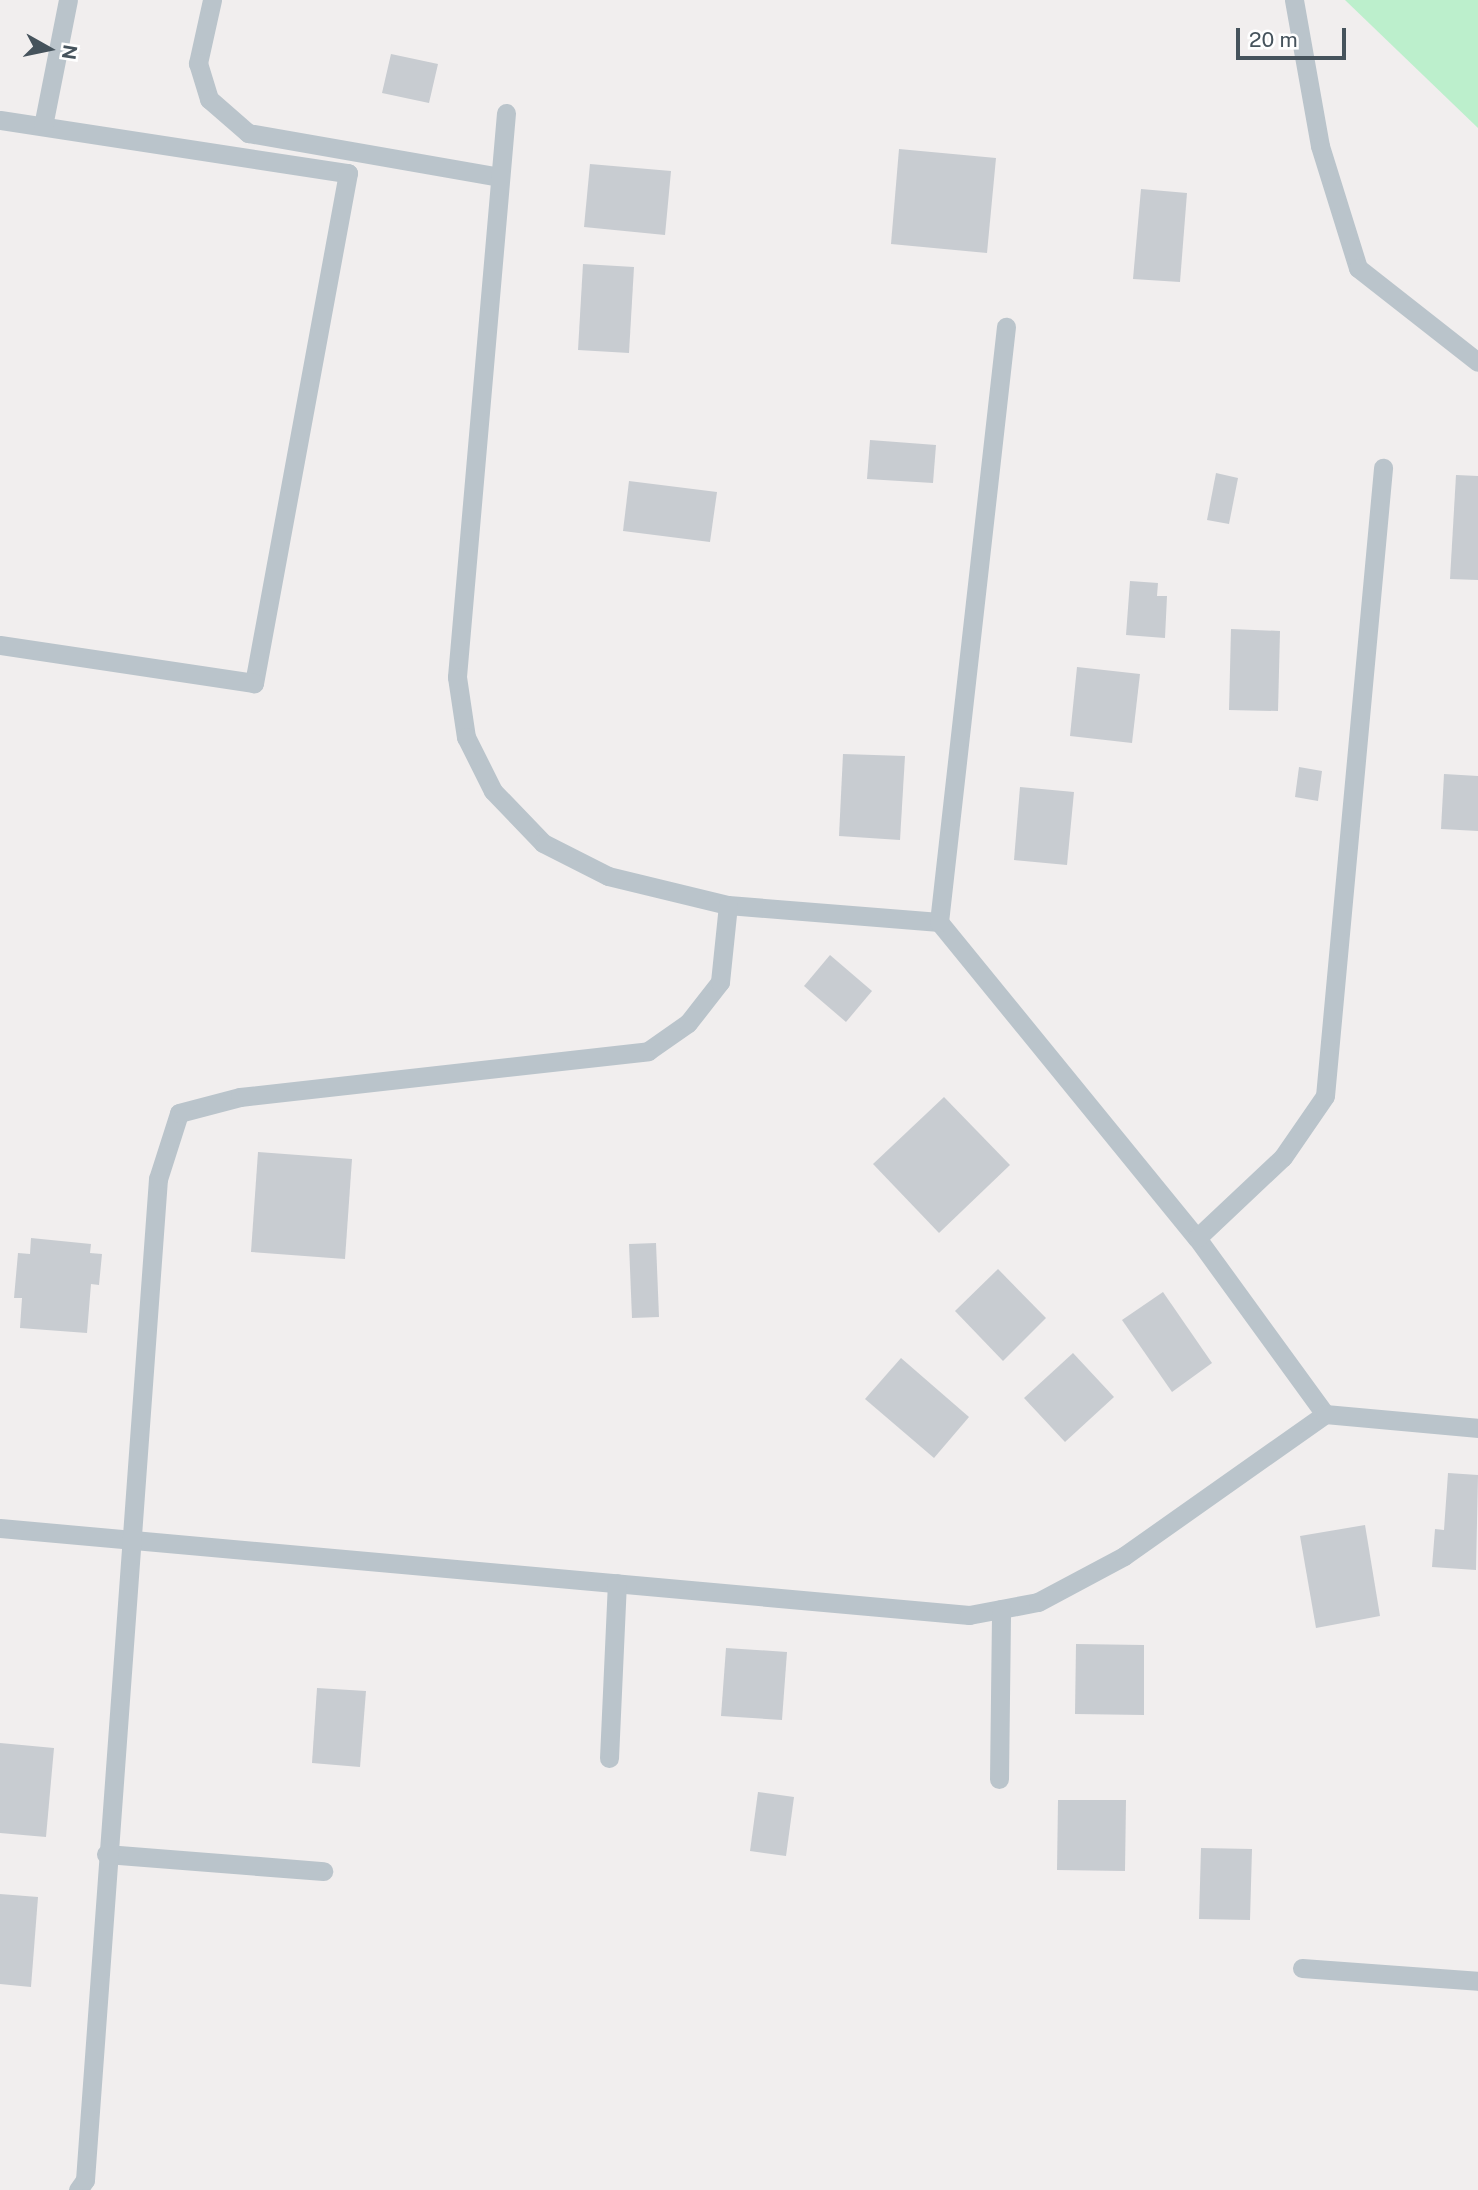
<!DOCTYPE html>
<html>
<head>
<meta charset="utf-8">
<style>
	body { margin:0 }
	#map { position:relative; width:1478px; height:2190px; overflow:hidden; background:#f1eeee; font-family:"Public Sans",sans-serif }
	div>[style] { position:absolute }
	.green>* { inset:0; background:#bcefcc }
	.building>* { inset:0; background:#c8ccd1 }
	.lane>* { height:19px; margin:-9.5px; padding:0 9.5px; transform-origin:9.5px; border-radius:9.5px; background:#bac4cb }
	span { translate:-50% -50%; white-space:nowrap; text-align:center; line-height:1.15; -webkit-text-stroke:6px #fff; paint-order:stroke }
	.north { position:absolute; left:14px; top:14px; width:70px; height:70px; -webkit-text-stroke:5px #fff; paint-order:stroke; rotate:99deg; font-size:19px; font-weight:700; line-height:28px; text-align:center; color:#46535c }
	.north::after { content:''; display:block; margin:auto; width:24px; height:32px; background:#46535c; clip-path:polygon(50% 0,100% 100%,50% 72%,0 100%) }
	.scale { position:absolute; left:1236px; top:28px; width:110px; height:32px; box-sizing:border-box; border:4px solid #46535c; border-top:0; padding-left:9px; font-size:21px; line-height:24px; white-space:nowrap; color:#46535c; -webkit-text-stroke:5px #fff; paint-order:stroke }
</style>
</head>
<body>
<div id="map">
	<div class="green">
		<div style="clip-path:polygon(1345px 0,1478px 0,1478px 128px)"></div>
	</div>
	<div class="building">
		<div style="clip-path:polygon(391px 54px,438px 64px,429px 103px,382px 93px)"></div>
		<div style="clip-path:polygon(899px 149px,996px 158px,987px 253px,891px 244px)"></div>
		<div style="clip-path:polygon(590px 164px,671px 171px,665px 235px,584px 227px)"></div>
		<div style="clip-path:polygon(1141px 189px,1187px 193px,1180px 282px,1133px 279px)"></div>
		<div style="clip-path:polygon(583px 264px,634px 267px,629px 353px,578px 350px)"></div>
		<div style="clip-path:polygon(870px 440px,936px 445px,933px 483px,867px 479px)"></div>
		<div style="clip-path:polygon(1216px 473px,1238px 478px,1229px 524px,1207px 520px)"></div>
		<div style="clip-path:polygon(1456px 475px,1478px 476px,1478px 580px,1450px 579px)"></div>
		<div style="clip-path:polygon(629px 481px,717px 492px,710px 542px,623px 531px)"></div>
		<div style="clip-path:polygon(1130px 581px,1158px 583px,1157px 596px,1167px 596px,1165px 638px,1126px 635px)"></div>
		<div style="clip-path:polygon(1231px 629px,1280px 631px,1278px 711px,1229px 710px)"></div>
		<div style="clip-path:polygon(1077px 667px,1140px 674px,1132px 743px,1070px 736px)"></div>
		<div style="clip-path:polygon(843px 754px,905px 756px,900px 840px,839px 836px)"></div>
		<div style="clip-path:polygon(1299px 767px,1322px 771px,1318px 801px,1295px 797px)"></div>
		<div style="clip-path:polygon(1444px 774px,1478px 776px,1478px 831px,1441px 829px)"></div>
		<div style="clip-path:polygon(1020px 787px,1074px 792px,1067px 865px,1014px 860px)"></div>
		<div style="clip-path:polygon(830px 955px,872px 991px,846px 1022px,804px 986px)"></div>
		<div style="clip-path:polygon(944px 1097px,1010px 1165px,939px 1233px,873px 1164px)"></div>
		<div style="clip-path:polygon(258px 1152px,352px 1159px,345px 1259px,251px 1252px)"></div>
		<div style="clip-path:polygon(31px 1238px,91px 1244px,90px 1253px,102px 1254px,99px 1285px,91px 1284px,87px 1333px,20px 1328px,22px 1298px,14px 1298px,18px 1253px,30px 1254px)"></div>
		<div style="clip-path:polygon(656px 1243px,659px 1317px,632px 1318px,629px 1244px)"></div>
		<div style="clip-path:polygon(998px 1269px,1046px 1318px,1003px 1361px,955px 1311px)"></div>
		<div style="clip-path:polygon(1163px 1292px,1212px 1363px,1172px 1392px,1122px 1320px)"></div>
		<div style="clip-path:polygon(1073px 1353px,1114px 1397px,1065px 1442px,1024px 1398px)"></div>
		<div style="clip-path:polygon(901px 1358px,969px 1417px,934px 1458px,865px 1399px)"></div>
		<div style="clip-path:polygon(1448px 1473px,1478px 1475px,1476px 1570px,1432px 1567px,1435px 1529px,1444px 1530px)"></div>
		<div style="clip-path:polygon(1365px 1525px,1380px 1616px,1316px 1628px,1300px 1536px)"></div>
		<div style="clip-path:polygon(1076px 1644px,1144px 1645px,1144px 1715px,1075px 1714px)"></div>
		<div style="clip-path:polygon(726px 1648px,787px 1652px,782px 1720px,721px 1716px)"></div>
		<div style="clip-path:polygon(317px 1688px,366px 1691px,360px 1767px,312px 1763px)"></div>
		<div style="clip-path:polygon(0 1743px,54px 1748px,46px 1837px,0 1833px)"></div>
		<div style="clip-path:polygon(758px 1792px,794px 1797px,786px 1856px,750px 1851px)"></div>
		<div style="clip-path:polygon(1058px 1800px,1126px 1800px,1125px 1871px,1057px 1870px)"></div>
		<div style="clip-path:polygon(1201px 1848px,1252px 1849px,1250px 1920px,1199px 1919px)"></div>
		<div style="clip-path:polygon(0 1894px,38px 1897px,31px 1987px,0 1984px)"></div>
	</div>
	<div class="lane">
		<div style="left:212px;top:0;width:65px;rotate:102.5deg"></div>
		<div style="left:198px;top:63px;width:38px;rotate:73deg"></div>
		<div style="left:209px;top:99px;width:52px;rotate:41.1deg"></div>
		<div style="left:248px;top:133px;width:255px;rotate:9.9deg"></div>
		<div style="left:1294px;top:0;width:148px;rotate:79.9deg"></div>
		<div style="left:1320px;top:146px;width:128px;rotate:72.7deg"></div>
		<div style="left:1358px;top:268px;width:152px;rotate:38.1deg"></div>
		<div style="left:506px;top:113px;width:566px;rotate:94.97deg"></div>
		<div style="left:457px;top:677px;width:61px;rotate:81.5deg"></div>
		<div style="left:466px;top:737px;width:60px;rotate:63.4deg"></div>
		<div style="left:493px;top:791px;width:72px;rotate:46.1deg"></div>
		<div style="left:543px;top:843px;width:73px;rotate:26.9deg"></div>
		<div style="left:608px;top:876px;width:123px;rotate:13.6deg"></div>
		<div style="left:728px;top:905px;width:212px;rotate:4.6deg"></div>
		<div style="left:939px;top:922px;width:408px;rotate:50.8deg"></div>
		<div style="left:1197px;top:1238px;width:218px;rotate:54deg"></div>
		<div style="left:0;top:120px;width:352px;rotate:8.7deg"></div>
		<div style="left:348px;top:173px;width:519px;rotate:100.44deg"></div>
		<div style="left:254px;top:683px;width:257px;rotate:-171.5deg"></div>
		<div style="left:43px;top:126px;width:128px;rotate:-78.8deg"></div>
		<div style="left:939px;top:922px;width:599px;rotate:-83.58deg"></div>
		<div style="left:1197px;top:1238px;width:118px;rotate:-43.3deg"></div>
		<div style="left:1283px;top:1157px;width:74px;rotate:-55.5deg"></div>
		<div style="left:1325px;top:1096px;width:631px;rotate:-84.72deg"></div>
		<div style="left:0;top:1528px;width:973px;rotate:5.13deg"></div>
		<div style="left:969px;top:1615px;width:70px;rotate:-10.7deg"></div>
		<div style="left:1038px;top:1602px;width:98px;rotate:-28.1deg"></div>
		<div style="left:1124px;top:1556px;width:246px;rotate:-35.2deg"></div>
		<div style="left:1325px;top:1414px;width:154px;rotate:5.2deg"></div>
		<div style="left:609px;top:1758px;width:175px;rotate:-87.4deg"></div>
		<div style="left:999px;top:1779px;width:170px;rotate:-89.3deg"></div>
		<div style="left:106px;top:1854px;width:218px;rotate:4.5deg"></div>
		<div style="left:1302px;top:1968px;width:176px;rotate:4.2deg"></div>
		<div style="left:78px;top:2190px;width:12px;rotate:-55deg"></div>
		<div style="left:85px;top:2180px;width:1004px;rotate:-85.83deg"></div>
		<div style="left:158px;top:1179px;width:69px;rotate:-72.3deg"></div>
		<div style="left:179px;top:1113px;width:63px;rotate:-14.7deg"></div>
		<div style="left:240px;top:1097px;width:411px;rotate:-6.4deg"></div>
		<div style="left:648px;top:1051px;width:49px;rotate:-35deg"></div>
		<div style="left:688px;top:1023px;width:52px;rotate:-52deg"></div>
		<div style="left:720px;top:982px;width:77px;rotate:-84.1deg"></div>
	</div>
	<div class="north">N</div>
	<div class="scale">20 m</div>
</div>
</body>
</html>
